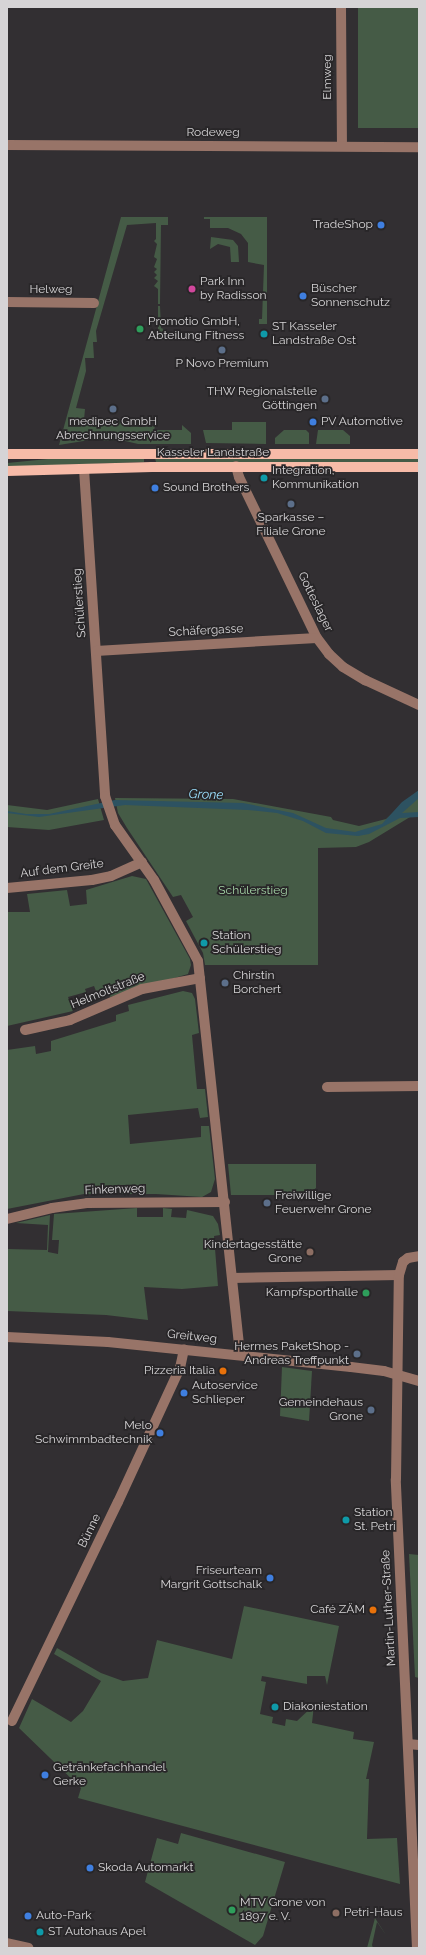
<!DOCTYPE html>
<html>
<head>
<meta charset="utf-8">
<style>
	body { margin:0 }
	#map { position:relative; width:426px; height:1955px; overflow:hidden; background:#322f32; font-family:Raleway,sans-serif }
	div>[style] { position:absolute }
	.green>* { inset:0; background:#455b46 }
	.water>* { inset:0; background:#2d5261 }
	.minor>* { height:10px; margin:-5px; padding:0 5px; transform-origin:5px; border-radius:5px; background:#987468 }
	.major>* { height:10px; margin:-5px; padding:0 5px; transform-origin:5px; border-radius:5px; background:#f7bba8 }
	.dots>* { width:11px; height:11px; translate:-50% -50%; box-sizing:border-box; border:2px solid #282628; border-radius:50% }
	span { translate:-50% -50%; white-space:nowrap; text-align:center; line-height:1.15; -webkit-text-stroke:3.5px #282628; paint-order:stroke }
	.street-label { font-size:12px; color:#d6d4d6 }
	.poi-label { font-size:12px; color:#d6d4d6 }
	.right { translate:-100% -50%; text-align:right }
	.left { translate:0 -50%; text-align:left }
	.park-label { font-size:12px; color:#a3d2a5 }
	.water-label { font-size:13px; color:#9bdffd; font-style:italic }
	.frame { position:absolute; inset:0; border:8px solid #d6d4d6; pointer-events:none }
</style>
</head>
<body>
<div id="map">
	<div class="green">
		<div style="clip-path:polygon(358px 7px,419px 7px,419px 128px,358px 128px)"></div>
		<div style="clip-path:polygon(121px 217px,168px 217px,168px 225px,161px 225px,160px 304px,158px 304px,158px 289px,154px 286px,158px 281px,154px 278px,157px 275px,154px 272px,157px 269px,154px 267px,157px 259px,154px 257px,157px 244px,154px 241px,156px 239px,156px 223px,127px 225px,96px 331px,97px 342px,93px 342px,94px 358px,85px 358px,86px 371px,76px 408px,85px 409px,84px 420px,121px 420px,130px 425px,130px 423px,140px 427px,155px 426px,154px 430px,182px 430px,182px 425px,191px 433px,191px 444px,138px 444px,121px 440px,103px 441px,102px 438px,59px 445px)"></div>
		<div style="clip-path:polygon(204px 217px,267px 217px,267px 324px,259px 324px,259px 319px,262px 319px,264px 265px,248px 262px,248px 243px,241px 234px,228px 228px,210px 228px,210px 219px,204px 219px)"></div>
		<div style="clip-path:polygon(211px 237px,233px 240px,238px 246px,239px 262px,231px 262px,230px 247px,218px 244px,210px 249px)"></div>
		<div style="clip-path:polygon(158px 306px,160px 306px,161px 328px,166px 330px,166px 337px,162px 340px,158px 338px)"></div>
		<div style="clip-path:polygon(232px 422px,266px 422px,266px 444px,206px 443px,203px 430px,232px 430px)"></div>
		<div style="clip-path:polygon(284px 430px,306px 430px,309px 433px,309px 444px,275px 444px,275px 438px)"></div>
		<div style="clip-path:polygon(318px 430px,343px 430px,350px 436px,350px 444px,316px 444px)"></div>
		<div style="clip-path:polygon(58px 458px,144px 458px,144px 462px,7px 467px,7px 463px)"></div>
		<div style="clip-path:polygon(155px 458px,419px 458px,419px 462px,156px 462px)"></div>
		<div style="clip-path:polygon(419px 790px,419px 817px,410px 817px,369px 842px,356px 847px,318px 848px,318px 965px,205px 965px,203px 953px,186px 921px,193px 917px,181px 895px,173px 897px,127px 828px,118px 813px,115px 798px,233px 799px,331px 817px,333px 820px,359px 826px,386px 819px)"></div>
		<div style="clip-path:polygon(98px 799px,104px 820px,49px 830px,7px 827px,7px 805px,47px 810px)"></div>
		<div style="clip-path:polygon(132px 876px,146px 879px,190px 959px,191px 965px,188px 974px,110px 997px,107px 988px,96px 991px,94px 986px,85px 989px,86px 992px,68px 997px,73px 1011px,7px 1026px,7px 912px,30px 912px,27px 894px,67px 890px,70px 906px,87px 904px,86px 890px)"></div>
		<div style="clip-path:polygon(183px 991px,192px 993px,195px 999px,199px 1033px,192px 1035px,197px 1089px,205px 1089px,208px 1117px,200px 1118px,198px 1108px,128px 1115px,130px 1144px,201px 1137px,201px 1126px,209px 1126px,215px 1179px,211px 1192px,202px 1197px,156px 1194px,84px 1194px,7px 1209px,7px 1050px,35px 1046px,36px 1054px,51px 1051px,51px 1041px,116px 1021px,116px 1015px,129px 1011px,128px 1005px)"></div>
		<div style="clip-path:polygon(228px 1164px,316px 1164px,316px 1188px,306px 1195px,231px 1195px)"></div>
		<div style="clip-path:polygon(137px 1208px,137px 1217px,163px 1217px,163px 1208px,172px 1209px,171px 1217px,186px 1218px,187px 1210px,213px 1216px,218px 1224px,220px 1235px,214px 1236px,218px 1286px,182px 1289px,144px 1287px,148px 1320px,106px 1315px,7px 1311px,7px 1249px,47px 1250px,48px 1225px,16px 1223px,50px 1215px,48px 1252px,58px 1254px,59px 1240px,52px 1240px,54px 1214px)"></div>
		<div style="clip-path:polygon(282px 1367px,312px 1371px,309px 1421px,280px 1416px)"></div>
		<div style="clip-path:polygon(409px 1554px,419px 1555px,419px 1678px,415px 1677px)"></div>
		<div style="clip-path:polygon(244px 1606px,339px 1626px,327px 1685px,325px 1676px,307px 1676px,307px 1684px,262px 1676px,261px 1681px,266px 1682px,260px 1714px,273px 1717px,272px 1723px,285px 1726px,286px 1719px,297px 1721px,314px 1705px,312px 1723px,354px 1732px,353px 1739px,374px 1742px,366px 1779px,369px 1779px,367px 1839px,397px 1838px,400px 1884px,78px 1798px,81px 1788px,19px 1728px,32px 1699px,71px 1722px,83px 1711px,101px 1681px,54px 1654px,57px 1648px,101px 1673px,123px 1681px,148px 1678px,157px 1640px,232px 1659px)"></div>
		<div style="clip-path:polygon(181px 1833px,285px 1862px,263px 1936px,255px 1945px,145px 1882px,157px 1838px,178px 1844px)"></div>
		<div style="clip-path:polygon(375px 1918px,386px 1935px,377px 1922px,372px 1945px,373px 1948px,367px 1948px)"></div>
	</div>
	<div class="water">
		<div style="clip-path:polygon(419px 790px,419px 798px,402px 813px,419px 812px,419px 817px,400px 818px,369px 834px,358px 836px,326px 833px,303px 821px,277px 813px,248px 810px,125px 805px,39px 817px,7px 813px,7px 811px,26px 814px,49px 814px,115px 800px,243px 803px,293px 813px,326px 828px,355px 832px,382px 824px,402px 802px)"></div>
	</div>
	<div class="minor">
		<div style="left:341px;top:7px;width:139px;rotate:89.6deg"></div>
		<div style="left:7px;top:145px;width:412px;rotate:0.3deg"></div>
		<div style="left:7px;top:302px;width:87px;rotate:0.7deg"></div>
		<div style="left:236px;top:466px;width:11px;rotate:75deg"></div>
		<div style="left:239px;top:477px;width:179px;rotate:64.2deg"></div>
		<div style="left:317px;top:638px;width:20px;rotate:53deg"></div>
		<div style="left:329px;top:654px;width:19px;rotate:43deg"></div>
		<div style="left:343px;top:667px;width:26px;rotate:31deg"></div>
		<div style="left:365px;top:680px;width:60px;rotate:24.8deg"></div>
		<div style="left:84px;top:469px;width:328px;rotate:86.3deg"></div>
		<div style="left:105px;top:796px;width:31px;rotate:71deg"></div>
		<div style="left:115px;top:825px;width:67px;rotate:54.7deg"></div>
		<div style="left:154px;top:880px;width:92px;rotate:61.5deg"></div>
		<div style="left:198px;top:961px;width:396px;rotate:83.9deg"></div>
		<div style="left:96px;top:651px;width:221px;rotate:-3.4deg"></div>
		<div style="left:7px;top:888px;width:85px;rotate:-5.4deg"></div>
		<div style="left:92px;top:880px;width:19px;rotate:-12deg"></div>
		<div style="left:111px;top:876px;width:34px;rotate:-24deg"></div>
		<div style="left:25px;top:1030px;width:46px;rotate:-12.5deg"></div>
		<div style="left:70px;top:1020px;width:78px;rotate:-23.3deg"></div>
		<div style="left:142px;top:989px;width:59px;rotate:-10.7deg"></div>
		<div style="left:327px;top:1087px;width:92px;rotate:-0.6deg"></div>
		<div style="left:7px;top:1219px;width:46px;rotate:-13.7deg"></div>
		<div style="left:52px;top:1208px;width:35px;rotate:-8deg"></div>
		<div style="left:87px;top:1203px;width:138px;rotate:-0.4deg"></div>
		<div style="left:232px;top:1278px;width:167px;rotate:-1deg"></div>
		<div style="left:7px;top:1337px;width:101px;rotate:2.8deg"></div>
		<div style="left:108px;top:1342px;width:244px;rotate:5.9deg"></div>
		<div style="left:351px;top:1367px;width:33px;rotate:7deg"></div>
		<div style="left:384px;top:1371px;width:36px;rotate:16deg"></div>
		<div style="left:12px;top:1721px;width:243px;rotate:-64.2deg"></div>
		<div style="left:118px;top:1502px;width:148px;rotate:-65.2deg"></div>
		<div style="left:180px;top:1368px;width:19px;rotate:-78deg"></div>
		<div style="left:408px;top:1744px;width:11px;rotate:5deg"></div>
		<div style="left:7px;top:1943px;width:22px;rotate:13deg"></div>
		<div style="left:417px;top:1948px;width:469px;rotate:-92.6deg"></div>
		<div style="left:396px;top:1479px;width:204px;rotate:-89.2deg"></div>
		<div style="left:399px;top:1275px;width:14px;rotate:-73deg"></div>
		<div style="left:403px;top:1262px;width:6px;rotate:-39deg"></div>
		<div style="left:408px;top:1258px;width:11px;rotate:-10deg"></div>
	</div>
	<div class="major">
		<div style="left:7px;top:454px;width:412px"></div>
		<div style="left:7px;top:471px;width:145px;rotate:-1.6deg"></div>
		<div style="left:152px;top:467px;width:267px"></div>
	</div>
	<div class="dots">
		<div style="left:381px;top:225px;background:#3f7fe0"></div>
		<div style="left:192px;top:289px;background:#d1479c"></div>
		<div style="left:303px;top:296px;background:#3f7fe0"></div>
		<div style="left:140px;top:329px;background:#2e9e5b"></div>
		<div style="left:264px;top:334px;background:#0f9aa8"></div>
		<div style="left:222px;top:350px;background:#5c6f8a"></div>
		<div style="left:325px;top:399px;background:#5c6f8a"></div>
		<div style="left:113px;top:409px;background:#5c6f8a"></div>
		<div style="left:313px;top:422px;background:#3f7fe0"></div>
		<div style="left:264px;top:478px;background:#0f9aa8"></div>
		<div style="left:155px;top:488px;background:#3f7fe0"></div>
		<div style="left:291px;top:504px;background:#5c6f8a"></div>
		<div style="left:204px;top:943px;background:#0f9aa8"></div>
		<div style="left:225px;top:983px;background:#5c6f8a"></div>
		<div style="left:267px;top:1203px;background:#5c6f8a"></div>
		<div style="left:310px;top:1252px;background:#8d6e63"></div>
		<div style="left:366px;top:1293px;background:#2e9e5b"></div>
		<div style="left:357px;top:1354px;background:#5c6f8a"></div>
		<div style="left:223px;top:1371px;background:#e8710a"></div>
		<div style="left:184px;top:1393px;background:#3f7fe0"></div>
		<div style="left:371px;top:1410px;background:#5c6f8a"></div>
		<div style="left:160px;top:1433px;background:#3f7fe0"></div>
		<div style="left:346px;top:1520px;background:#0f9aa8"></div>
		<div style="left:270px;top:1578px;background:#3f7fe0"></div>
		<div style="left:373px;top:1610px;background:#e8710a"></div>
		<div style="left:275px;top:1707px;background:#0f9aa8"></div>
		<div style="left:45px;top:1775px;background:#3f7fe0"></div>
		<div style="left:90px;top:1868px;background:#3f7fe0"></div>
		<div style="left:232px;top:1910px;background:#2e9e5b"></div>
		<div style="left:336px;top:1913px;background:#8d6e63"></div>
		<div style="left:28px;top:1916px;background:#3f7fe0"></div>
		<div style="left:40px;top:1932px;background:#0f9aa8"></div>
	</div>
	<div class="street-label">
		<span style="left:328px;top:77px;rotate:-90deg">Elmweg</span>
		<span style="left:213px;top:133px">Rodeweg</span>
		<span style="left:51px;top:290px">Helweg</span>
		<span style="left:213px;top:453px">Kasseler Landstraße</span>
		<span style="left:315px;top:602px;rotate:64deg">Gotteslager</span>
		<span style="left:80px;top:603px;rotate:-94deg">Schülerstieg</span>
		<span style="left:206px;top:631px;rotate:-3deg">Schäfergasse</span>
		<span style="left:62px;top:869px;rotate:-7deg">Auf dem Greite</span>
		<span style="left:108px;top:991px;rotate:-22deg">Helmoltstraße</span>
		<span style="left:115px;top:1190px;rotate:-2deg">Finkenweg</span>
		<span style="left:192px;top:1337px;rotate:6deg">Greitweg</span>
		<span style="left:90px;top:1531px;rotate:-64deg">Bünne</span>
		<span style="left:389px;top:1608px;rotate:-93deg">Martin-Luther-Straße</span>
	</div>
	<div class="poi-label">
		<span class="right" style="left:373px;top:225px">TradeShop</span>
		<span class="left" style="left:200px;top:289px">Park Inn<br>by Radisson</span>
		<span class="left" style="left:311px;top:296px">Büscher<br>Sonnenschutz</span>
		<span class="left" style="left:148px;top:329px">Promotio GmbH,<br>Abteilung Fitness</span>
		<span class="left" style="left:272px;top:334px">ST Kasseler<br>Landstraße Ost</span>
		<span style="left:222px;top:364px">P Novo Premium</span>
		<span class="right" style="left:317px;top:399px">THW Regionalstelle<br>Göttingen</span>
		<span style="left:113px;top:429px">medipec GmbH<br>Abrechnungsservice</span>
		<span class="left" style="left:321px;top:422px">PV Automotive</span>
		<span class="left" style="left:272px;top:478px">Integration,<br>Kommunikation</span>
		<span class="left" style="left:163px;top:488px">Sound Brothers</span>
		<span style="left:291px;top:525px">Sparkasse –<br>Filiale Grone</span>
		<span class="left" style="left:212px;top:943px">Station<br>Schülerstieg</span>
		<span class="left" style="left:233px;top:983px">Chirstin<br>Borchert</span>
		<span class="left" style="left:275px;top:1203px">Freiwillige<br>Feuerwehr Grone</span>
		<span class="right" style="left:302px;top:1252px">Kindertagesstätte<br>Grone</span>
		<span class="right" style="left:358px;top:1293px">Kampfsporthalle</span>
		<span class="right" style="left:349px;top:1354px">Hermes PaketShop -<br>Andreas Treffpunkt</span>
		<span class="right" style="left:215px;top:1371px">Pizzeria Italia</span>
		<span class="left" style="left:192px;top:1393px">Autoservice<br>Schlieper</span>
		<span class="right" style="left:363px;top:1410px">Gemeindehaus<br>Grone</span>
		<span class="right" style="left:152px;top:1433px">Melo<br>Schwimmbadtechnik</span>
		<span class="left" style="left:354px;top:1520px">Station<br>St. Petri</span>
		<span class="right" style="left:262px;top:1578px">Friseurteam<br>Margrit Gottschalk</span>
		<span class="right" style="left:365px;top:1610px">Café ZÄM</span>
		<span class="left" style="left:283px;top:1707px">Diakoniestation</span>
		<span class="left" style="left:53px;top:1775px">Getränkefachhandel<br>Gerke</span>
		<span class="left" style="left:98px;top:1868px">Skoda Automarkt</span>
		<span class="left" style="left:240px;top:1910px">MTV Grone von<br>1897 e. V.</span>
		<span class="left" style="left:344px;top:1913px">Petri-Haus</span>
		<span class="left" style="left:36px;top:1916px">Auto-Park</span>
		<span class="left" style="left:48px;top:1932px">ST Autohaus Apel</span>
	</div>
	<div class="park-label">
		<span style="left:253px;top:891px">Schülerstieg</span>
	</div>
	<div class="water-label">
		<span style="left:206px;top:795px;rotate:2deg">Grone</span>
	</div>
	<div class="frame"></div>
</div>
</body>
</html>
